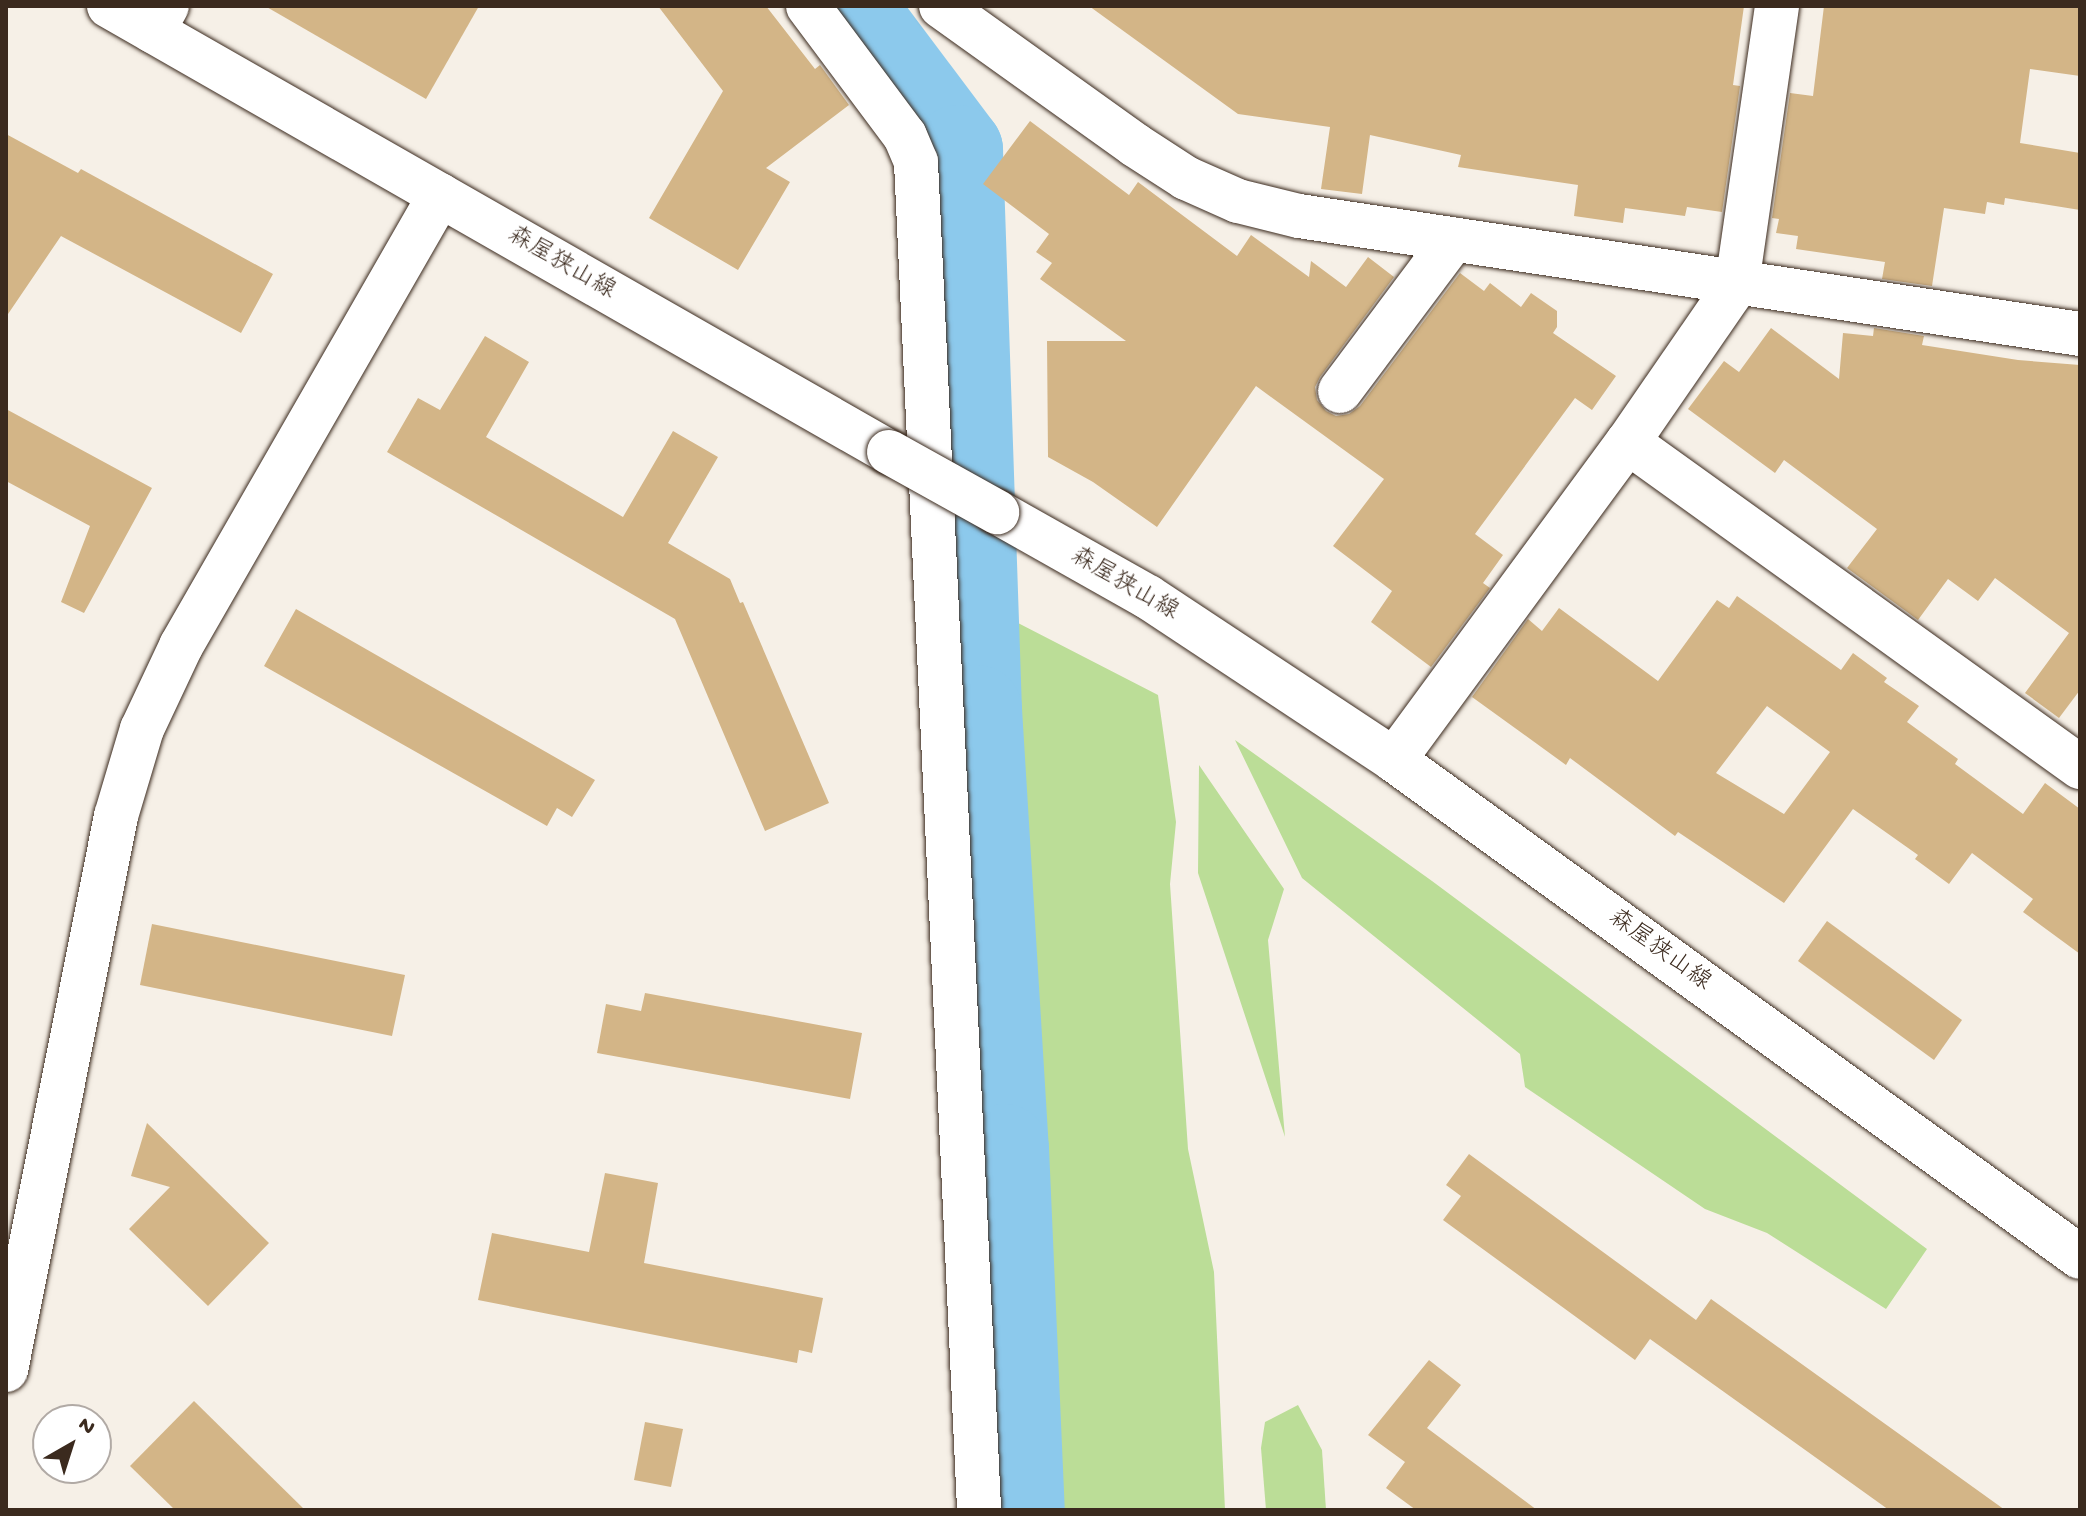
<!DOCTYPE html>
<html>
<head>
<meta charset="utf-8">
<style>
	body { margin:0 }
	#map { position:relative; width:2086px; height:1516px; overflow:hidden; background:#f6f0e7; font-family:"Gochi Hand","Klee One",sans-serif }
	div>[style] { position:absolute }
	.green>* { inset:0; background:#bbdd97 }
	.river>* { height:90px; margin:-45px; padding:0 45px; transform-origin:45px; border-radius:45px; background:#8cc9ec }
	.building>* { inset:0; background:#d3b587 }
	.roads { filter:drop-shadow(0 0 2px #3b2a1e) drop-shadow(0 0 2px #3b2a1e) }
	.minor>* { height:44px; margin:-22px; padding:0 22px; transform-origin:22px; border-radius:22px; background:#fff }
	.major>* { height:44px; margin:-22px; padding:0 22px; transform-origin:22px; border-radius:22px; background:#fff }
	.bridges { filter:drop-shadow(0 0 2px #3b2a1e) drop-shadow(0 0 2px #3b2a1e) }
	.major-bridge>* { height:44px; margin:-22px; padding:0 22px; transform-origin:22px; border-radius:22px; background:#fff }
	span { translate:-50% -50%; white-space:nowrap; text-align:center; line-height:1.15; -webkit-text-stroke:6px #fff; paint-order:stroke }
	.street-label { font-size:24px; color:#3b2a1e }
	.frame { position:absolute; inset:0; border:8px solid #3b2a1e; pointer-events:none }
	.north { position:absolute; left:32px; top:1404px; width:80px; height:80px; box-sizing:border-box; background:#fff; border:2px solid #b1aaa5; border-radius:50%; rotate:39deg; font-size:22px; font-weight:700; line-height:32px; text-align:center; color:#3b2a1e }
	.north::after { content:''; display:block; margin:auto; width:28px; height:36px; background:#3b2a1e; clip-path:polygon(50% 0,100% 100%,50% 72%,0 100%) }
</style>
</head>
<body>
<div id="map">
	<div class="green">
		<div style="clip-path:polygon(1018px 623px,1158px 695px,1176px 822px,1170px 884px,1188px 1149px,1214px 1272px,1225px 1510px,1057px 1510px,1019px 737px)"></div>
		<div style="clip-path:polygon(1235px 740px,1432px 881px,1927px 1249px,1886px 1309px,1767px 1233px,1705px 1209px,1525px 1087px,1520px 1054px,1302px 878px)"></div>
		<div style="clip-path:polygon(1199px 765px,1284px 889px,1268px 940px,1285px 1137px,1198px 873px)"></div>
		<div style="clip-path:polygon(1298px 1405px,1322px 1450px,1326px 1510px,1266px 1510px,1261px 1448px,1265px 1422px)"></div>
	</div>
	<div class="river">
		<div style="left:850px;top:6px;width:180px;rotate:53.1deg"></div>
		<div style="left:958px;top:150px;width:560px;rotate:88.06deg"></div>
		<div style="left:977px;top:710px;width:440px;rotate:86.5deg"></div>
		<div style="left:1004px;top:1149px;width:361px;rotate:87.5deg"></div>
	</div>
	<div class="building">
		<div style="clip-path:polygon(265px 6px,479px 6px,426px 99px)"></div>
		<div style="clip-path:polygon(658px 6px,766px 6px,815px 69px,820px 65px,849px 105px,766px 168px,790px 182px,738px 270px,649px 218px,723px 91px)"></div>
		<div style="clip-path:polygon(1089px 6px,1744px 6px,1733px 85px,1740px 86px,1722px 212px,1687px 207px,1685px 216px,1625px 208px,1623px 223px,1574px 216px,1578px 185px,1458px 167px,1461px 155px,1370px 135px,1362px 194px,1321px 189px,1330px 127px,1238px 114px)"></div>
		<div style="clip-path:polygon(1824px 6px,2080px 6px,2080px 76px,2030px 69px,2020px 143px,2080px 153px,2080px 210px,2005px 198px,2004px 205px,1987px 202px,1985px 214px,1944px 208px,1932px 286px,1882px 279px,1885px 262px,1796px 249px,1798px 236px,1776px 233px,1779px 219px,1772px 218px,1790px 93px,1813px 96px)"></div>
		<div style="clip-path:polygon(1030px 121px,1129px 195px,1138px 182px,1237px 256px,1251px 235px,1309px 277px,1311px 261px,1346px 287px,1368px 257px,1394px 277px,1320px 377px,1315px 387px,1317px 400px,1326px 411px,1336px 416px,1349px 414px,1360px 406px,1460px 273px,1484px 291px,1490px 283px,1521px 307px,1531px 293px,1557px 311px,1557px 327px,1553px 333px,1616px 376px,1592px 410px,1575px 398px,1475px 534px,1503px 555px,1483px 583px,1490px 588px,1431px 667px,1371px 622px,1392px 591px,1333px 546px,1384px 479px,1256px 386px,1157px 527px,1093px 482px,1048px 457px,1047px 341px,1126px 341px,1040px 279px,1052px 263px,1036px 252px,1049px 234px,983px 184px)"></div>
		<div style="clip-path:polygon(6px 134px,78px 173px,81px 169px,273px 274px,241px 333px,61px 236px,6px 317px)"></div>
		<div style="clip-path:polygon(1771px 328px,1839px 379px,1843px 333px,1873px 336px,1874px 328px,1924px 336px,1922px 345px,2018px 360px,2080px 365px,2080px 690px,2059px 718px,2025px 693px,2069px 633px,1995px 578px,1978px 601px,1948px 579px,1918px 620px,1847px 568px,1877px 529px,1784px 460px,1775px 473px,1688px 409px,1724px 361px,1739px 372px)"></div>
		<div style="clip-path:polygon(485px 336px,529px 362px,486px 437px,623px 517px,673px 431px,718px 457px,668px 543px,730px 579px,740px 603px,743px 602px,829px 803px,765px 831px,675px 619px,387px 452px,418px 398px,440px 410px)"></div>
		<div style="clip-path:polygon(6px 409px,152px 488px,84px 613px,61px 602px,90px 526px,6px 481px)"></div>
		<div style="clip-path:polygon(evenodd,1737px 596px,1841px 670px,1853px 653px,1887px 678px,1884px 682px,1919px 706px,1907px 722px,1958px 759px,1955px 764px,2023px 814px,2045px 783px,2080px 809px,2080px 954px,2023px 912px,2033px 899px,1972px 853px,1949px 884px,1915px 859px,1918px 855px,1853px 809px,1784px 903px,1678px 832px,1675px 836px,1570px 758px,1566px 765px,1472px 697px,1528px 619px,1542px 631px,1559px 608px,1658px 681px,1717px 600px,1729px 608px,1737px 596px,1767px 706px,1830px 752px,1784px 814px,1716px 773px,1767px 706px)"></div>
		<div style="clip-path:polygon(296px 609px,595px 780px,572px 817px,557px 808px,547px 826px,264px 666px)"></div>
		<div style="clip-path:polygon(1827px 921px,1962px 1020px,1934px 1060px,1798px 961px)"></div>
		<div style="clip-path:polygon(152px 924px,405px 975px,392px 1036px,140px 985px)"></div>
		<div style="clip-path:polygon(645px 993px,862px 1033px,850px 1099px,597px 1053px,606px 1004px,641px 1011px)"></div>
		<div style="clip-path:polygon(147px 1123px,269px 1243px,208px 1306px,129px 1229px,170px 1187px,131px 1176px)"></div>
		<div style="clip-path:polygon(1469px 1154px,1696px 1320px,1711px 1299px,2005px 1510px,1889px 1510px,1650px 1339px,1635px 1360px,1443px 1220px,1461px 1196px,1446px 1185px)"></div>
		<div style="clip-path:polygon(605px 1173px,658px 1183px,644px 1263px,823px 1298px,812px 1353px,799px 1350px,797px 1363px,478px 1300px,492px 1233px,589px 1252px)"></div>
		<div style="clip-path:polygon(1429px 1360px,1461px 1385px,1427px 1428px,1537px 1510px,1416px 1510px,1386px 1488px,1405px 1462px,1368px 1435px)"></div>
		<div style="clip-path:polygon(194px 1401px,305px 1510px,175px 1510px,130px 1466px)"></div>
		<div style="clip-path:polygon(645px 1422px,683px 1429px,671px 1487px,634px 1480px)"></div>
	</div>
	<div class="roads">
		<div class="minor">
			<div style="left:808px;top:6px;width:162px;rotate:53.3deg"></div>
			<div style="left:905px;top:136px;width:28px;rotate:67deg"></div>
			<div style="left:916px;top:162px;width:1349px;rotate:87.32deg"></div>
			<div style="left:941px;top:6px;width:239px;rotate:35.6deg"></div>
			<div style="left:1135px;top:145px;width:61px;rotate:32.9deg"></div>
			<div style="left:1186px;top:178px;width:57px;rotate:23.9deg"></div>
			<div style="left:1238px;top:201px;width:63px;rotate:13.8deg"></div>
			<div style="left:1299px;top:216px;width:790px;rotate:8.59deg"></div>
			<div style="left:153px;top:31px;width:29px;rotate:-61deg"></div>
			<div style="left:1340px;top:391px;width:189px;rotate:-53.2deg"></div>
			<div style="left:1628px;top:442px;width:557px;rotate:35.72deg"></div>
			<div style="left:1394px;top:760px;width:395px;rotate:-53.7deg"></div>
			<div style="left:1628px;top:442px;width:192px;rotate:-55.4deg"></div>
			<div style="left:1737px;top:284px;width:281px;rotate:-81.8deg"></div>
			<div style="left:6px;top:1370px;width:565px;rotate:-78.77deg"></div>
			<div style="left:116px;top:816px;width:91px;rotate:-73.4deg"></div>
			<div style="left:142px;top:729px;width:92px;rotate:-64.8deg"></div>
			<div style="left:181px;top:646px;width:520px;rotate:-60.13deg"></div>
		</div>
		<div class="major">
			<div style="left:109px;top:6px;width:899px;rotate:29.76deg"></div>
			<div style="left:997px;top:512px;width:173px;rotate:29.4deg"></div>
			<div style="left:1148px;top:597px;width:295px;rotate:33.5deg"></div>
			<div style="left:1394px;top:760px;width:847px;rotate:35.92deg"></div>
		</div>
	</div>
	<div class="bridges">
		<div class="major-bridge">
			<div style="left:889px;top:452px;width:124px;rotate:29.1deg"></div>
		</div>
	</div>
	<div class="street-label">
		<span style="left:561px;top:264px;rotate:30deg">森屋狭山線</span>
		<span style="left:1124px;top:585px;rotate:30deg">森屋狭山線</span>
		<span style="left:1659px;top:951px;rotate:36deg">森屋狭山線</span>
	</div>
	<div class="frame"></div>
	<div class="north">N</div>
</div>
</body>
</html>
